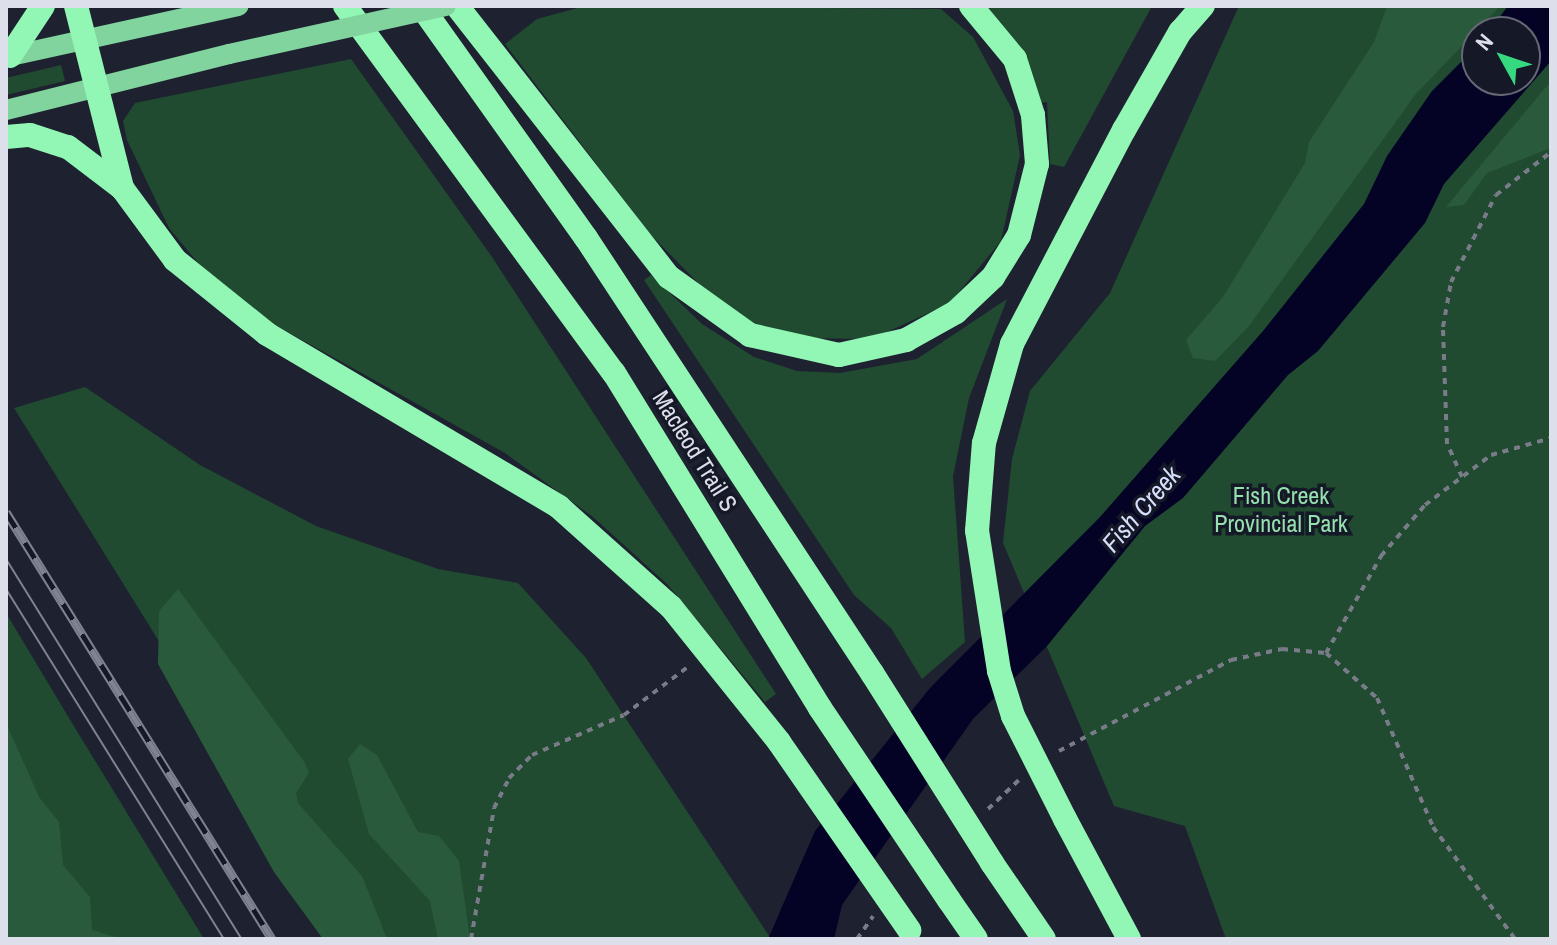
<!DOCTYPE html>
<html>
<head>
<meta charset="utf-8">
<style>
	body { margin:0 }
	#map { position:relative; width:1557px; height:945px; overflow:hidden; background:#1e2230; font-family:"Archivo Narrow",sans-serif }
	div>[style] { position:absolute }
	.green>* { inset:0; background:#204b30 }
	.forest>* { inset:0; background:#2a5a3c }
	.water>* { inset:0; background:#040326 }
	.path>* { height:4px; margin-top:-2px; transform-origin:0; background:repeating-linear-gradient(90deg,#797c88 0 6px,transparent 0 12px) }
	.major>* { height:20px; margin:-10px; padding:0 10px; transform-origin:10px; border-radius:10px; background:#81d49d }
	.highway>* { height:24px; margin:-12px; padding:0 12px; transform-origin:12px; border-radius:12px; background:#92f7b5 }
	.tram>* { height:2px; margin:-1px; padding:0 1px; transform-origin:1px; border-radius:1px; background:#7f838f }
	.rail>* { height:9px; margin-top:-4.5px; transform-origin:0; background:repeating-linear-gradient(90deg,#151826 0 18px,#7f838f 0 36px); box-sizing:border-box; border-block:2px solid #7f838f }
	.major-bridge>* { height:20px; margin:-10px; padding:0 10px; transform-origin:10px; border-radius:10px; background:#81d49d }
	.highway-bridge>* { height:24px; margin:-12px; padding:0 12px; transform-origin:12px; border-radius:12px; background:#92f7b5 }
	span { translate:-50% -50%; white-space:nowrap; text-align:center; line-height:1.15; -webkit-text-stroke:7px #151826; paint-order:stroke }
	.street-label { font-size:24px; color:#dde0ea }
	.park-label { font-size:24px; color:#95e0ad }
	.water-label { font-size:26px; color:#d6defb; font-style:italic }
	.frame { position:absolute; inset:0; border:8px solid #dde0ea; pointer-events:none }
	.north { position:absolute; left:1461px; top:16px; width:80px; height:80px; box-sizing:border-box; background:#151826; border:2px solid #656874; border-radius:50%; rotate:310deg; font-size:22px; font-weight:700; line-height:32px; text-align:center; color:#dde0ea }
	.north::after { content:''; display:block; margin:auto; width:28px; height:36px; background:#36d880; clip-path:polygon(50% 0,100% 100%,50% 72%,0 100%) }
</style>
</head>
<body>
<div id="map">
	<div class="green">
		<div style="clip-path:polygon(585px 6px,941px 9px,973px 37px,1013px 111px,1020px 155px,1001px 241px,950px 303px,872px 339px,795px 338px,747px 321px,717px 302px,649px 233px,505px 44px,537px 19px)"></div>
		<div style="clip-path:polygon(981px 6px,1152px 6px,1064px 167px,1050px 164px,1047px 102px,1040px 103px)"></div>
		<div style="clip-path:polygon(evenodd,1239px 6px,1551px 6px,1551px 939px,1226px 939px,1185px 826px,1114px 806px,1003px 543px,1012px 459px,1030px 391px,1110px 293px,1239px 6px,1477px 32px,1525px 32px,1525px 80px,1477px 80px,1477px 32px)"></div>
		<div style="clip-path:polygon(351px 59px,492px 257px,776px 694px,765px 702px,667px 584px,593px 517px,505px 453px,261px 317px,204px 270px,169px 228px,127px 140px,123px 121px,135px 103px)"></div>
		<div style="clip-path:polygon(61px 65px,65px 81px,6px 95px,6px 78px)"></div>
		<div style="clip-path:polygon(651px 275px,702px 324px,754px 357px,797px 371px,840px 373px,917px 359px,1007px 299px,969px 398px,953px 476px,965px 642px,922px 679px,891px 628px,854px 595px,644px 280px)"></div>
		<div style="clip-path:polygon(85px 387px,200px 465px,316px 526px,438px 569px,518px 583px,586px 658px,771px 939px,344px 939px,14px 408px)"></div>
		<div style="clip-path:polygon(6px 613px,72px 723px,204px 939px,6px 939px)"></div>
	</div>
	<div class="forest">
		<div style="clip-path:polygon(1387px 6px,1500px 6px,1415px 95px,1249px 326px,1215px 361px,1193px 358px,1186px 340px,1223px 297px,1305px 163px,1309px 142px,1374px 42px)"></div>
		<div style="clip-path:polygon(1551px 81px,1551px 148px,1487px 173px,1464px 205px,1446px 207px)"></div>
		<div style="clip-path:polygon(178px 589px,305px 763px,309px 773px,296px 793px,298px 803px,362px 876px,387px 939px,323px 939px,274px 872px,158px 664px,159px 611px)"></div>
		<div style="clip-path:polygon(6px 723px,39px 797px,59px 822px,63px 865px,90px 897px,92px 930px,122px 939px,6px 939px)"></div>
		<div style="clip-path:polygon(360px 744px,377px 755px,418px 832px,439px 836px,459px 861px,470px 939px,438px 939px,430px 901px,369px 834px,348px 759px)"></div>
	</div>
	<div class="water">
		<div style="clip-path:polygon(1508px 6px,1551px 6px,1551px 61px,1444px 184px,1425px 223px,1318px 351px,1288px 375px,1183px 498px,1145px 526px,1047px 646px,973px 719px,842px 905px,834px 939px,768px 939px,815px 831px,930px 688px,1100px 517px,1263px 331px,1364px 204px,1387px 156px,1432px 91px,1477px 46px,1477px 80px,1525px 80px,1525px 32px,1488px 32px)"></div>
	</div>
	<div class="path">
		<div style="left:1462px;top:477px;width:36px;rotate:-114deg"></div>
		<div style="left:1447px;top:444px;width:117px;rotate:-92deg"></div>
		<div style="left:1443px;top:327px;width:46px;rotate:-79.9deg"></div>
		<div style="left:1451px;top:282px;width:98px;rotate:-62.7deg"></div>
		<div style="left:1496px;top:195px;width:70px;rotate:-38deg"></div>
		<div style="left:1326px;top:653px;width:112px;rotate:-60.4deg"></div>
		<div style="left:1381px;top:556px;width:67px;rotate:-49.2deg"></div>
		<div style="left:1425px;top:505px;width:83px;rotate:-37.1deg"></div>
		<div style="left:1491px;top:455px;width:62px;rotate:-15.8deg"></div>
		<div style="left:1059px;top:751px;width:195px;rotate:-27.9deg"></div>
		<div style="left:1231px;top:660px;width:52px;rotate:-12.2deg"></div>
		<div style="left:1282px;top:649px;width:44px;rotate:5.2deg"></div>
		<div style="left:1326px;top:653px;width:68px;rotate:41.4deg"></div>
		<div style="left:1377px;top:698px;width:141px;rotate:66.5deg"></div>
		<div style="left:1433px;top:827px;width:139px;rotate:53.8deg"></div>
		<div style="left:988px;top:809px;width:42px;rotate:-43.1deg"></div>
		<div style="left:471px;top:939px;width:133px;rotate:-80deg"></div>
		<div style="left:494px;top:808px;width:34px;rotate:-63deg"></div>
		<div style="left:509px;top:778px;width:33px;rotate:-45deg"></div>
		<div style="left:532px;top:755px;width:100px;rotate:-23.5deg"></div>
		<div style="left:624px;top:715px;width:81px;rotate:-37deg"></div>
		<div style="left:857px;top:939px;width:28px;rotate:-55deg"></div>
	</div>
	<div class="major">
		<div style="left:6px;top:57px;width:238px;rotate:-12.4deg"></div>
		<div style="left:6px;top:110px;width:230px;rotate:-14.1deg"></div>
	</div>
	<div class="highway">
		<div style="left:76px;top:6px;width:188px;rotate:75.8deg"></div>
		<div style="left:122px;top:188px;width:89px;rotate:53.6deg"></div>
		<div style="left:175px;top:260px;width:118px;rotate:38.8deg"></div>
		<div style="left:267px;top:334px;width:339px;rotate:30.6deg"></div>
		<div style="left:559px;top:507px;width:150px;rotate:41.8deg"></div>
		<div style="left:671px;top:607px;width:173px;rotate:51.3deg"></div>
		<div style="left:345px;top:6px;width:455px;rotate:53.8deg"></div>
		<div style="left:614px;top:373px;width:393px;rotate:58.4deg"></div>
		<div style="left:421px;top:6px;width:285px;rotate:54.6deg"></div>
		<div style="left:586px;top:238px;width:521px;rotate:56.68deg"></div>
		<div style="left:457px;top:6px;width:344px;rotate:52deg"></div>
		<div style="left:669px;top:277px;width:100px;rotate:35.6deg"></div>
		<div style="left:750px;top:335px;width:91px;rotate:12.7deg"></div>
		<div style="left:839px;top:355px;width:69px;rotate:-12.6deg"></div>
		<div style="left:906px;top:340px;width:57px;rotate:-29.2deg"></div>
		<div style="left:956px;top:312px;width:51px;rotate:-43.4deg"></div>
		<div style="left:993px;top:277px;width:49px;rotate:-58.2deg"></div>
		<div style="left:1019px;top:235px;width:73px;rotate:-75.8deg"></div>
		<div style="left:1037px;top:164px;width:49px;rotate:-94.7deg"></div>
		<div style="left:1033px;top:115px;width:59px;rotate:-107.8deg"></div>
		<div style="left:1015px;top:59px;width:69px;rotate:-129.7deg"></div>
		<div style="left:10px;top:56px;width:60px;rotate:-56.6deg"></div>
		<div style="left:6px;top:137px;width:24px;rotate:-5deg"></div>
		<div style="left:30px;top:135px;width:40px;rotate:18deg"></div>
		<div style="left:68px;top:147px;width:68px;rotate:37.2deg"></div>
		<div style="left:999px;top:671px;width:142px;rotate:-98.9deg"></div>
		<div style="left:977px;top:531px;width:88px;rotate:-85.5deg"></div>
		<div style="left:984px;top:443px;width:103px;rotate:-74.2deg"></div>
		<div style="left:1012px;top:344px;width:242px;rotate:-62.4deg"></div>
		<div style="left:1124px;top:130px;width:113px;rotate:-60.3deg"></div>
		<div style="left:1180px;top:32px;width:35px;rotate:-49deg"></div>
		<div style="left:1065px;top:819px;width:136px;rotate:61.9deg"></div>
		<div style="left:992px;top:863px;width:92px;rotate:55.6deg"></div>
		<div style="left:949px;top:900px;width:47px;rotate:55.3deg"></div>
	</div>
	<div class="tram">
		<div style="left:6px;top:559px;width:447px;rotate:58.2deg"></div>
		<div style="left:6px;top:589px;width:412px;rotate:58.1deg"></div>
	</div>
	<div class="rail">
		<div style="left:6px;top:512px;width:503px;rotate:58.08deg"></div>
	</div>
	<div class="major-bridge">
		<div style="left:229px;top:54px;width:222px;rotate:-12.5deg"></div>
	</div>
	<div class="highway-bridge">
		<div style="left:999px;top:671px;width:47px;rotate:72.7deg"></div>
		<div style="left:1013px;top:716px;width:115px;rotate:63.2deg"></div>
		<div style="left:872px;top:673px;width:225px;rotate:57.7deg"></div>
		<div style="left:820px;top:708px;width:231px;rotate:56.1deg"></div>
		<div style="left:779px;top:742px;width:229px;rotate:55.3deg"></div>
	</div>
	<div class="street-label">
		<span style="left:695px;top:451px;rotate:58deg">Macleod Trail S</span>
	</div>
	<div class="park-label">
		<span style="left:1281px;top:510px">Fish Creek<br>Provincial Park</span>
	</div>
	<div class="water-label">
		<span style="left:1141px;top:509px;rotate:-49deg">Fish Creek</span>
	</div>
	<div class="frame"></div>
	<div class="north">N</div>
</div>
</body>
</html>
